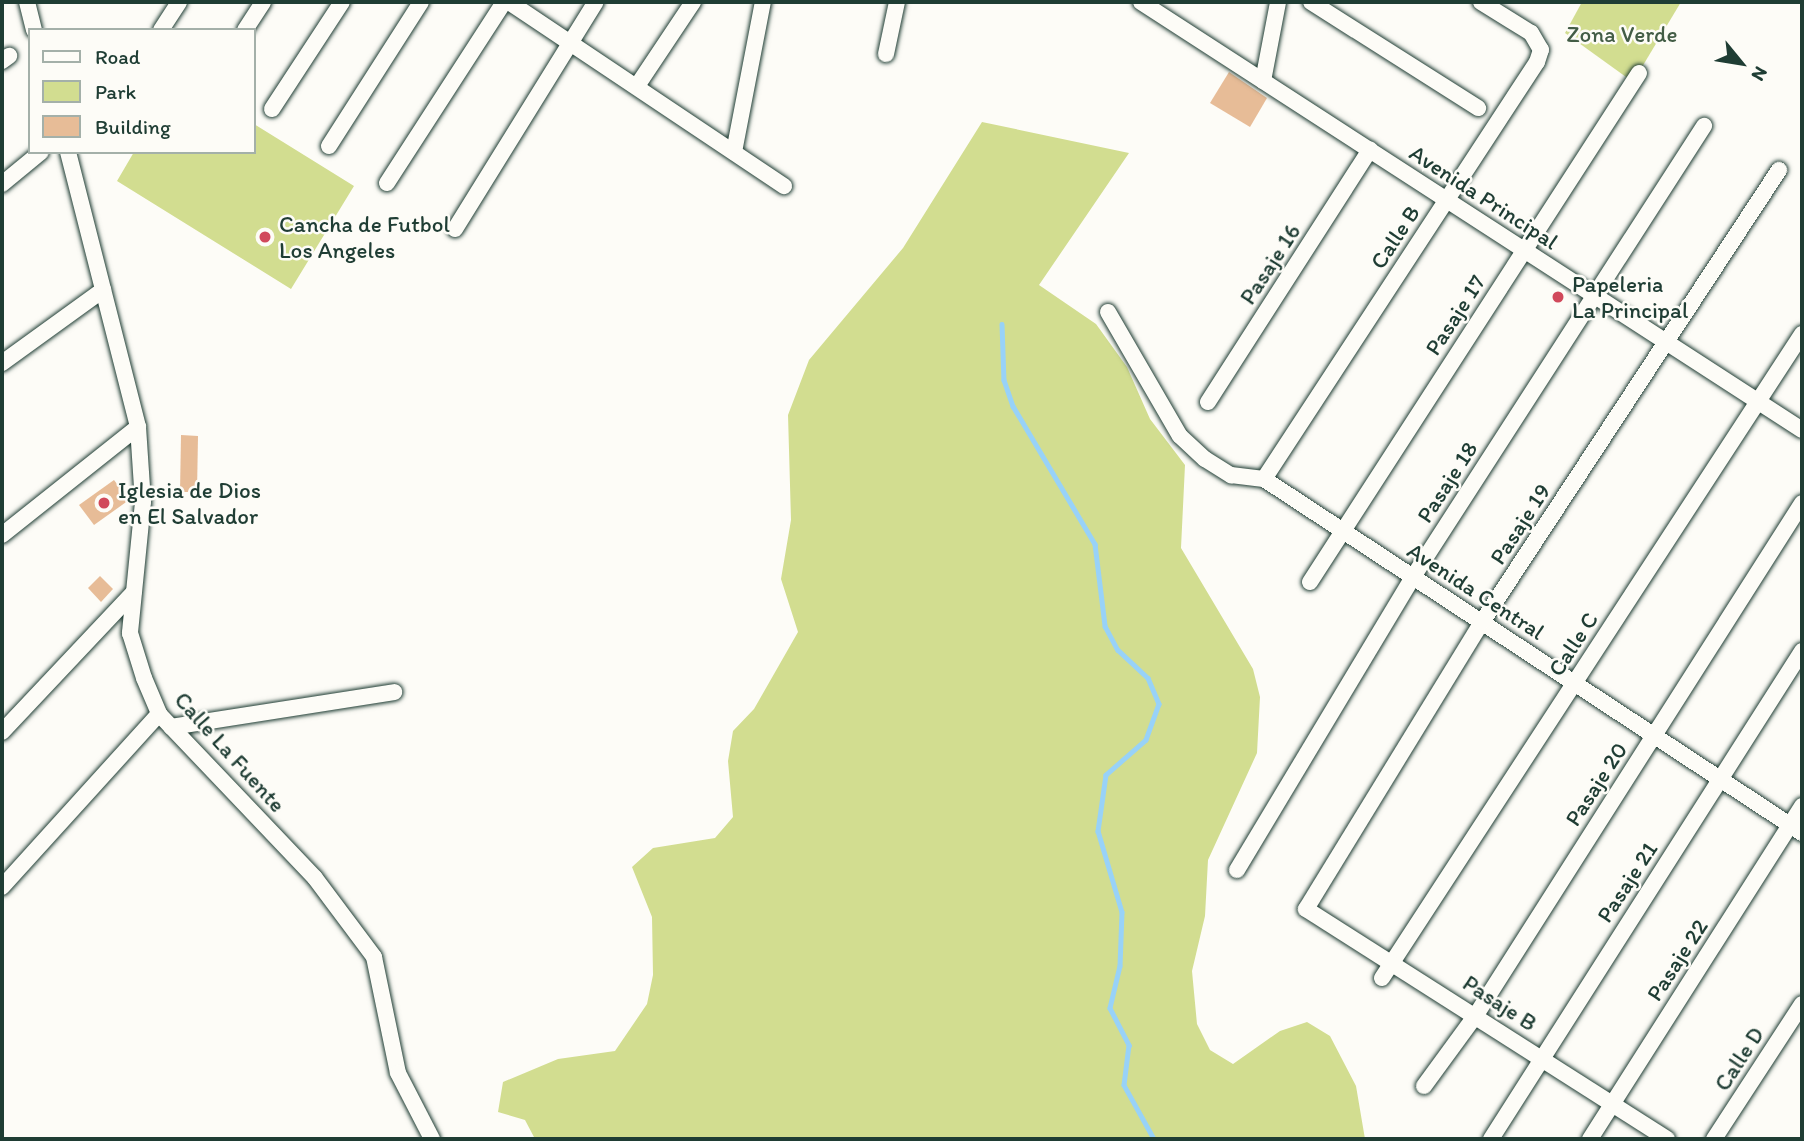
<!DOCTYPE html>
<html>
<head>
<meta charset="utf-8">
<style>
	body { margin:0 }
	#map { position:relative; width:1804px; height:1141px; overflow:hidden; background:#fdfcf7; font-family:Itim,sans-serif }
	div>[style] { position:absolute }
	.green>* { inset:0; background:#d2dd90 }
	.stream>* { height:4.5px; margin:-2.25px; padding:0 2.25px; transform-origin:2.25px; border-radius:2.25px; background:#98d2f8 }
	.building>* { inset:0; background:#e7bc97 }
	.roads { filter:drop-shadow(0 0 2px #1f3d34) drop-shadow(0 0 2px #1f3d34) }
	.minor>* { height:16px; margin:-8px; padding:0 8px; transform-origin:8px; border-radius:8px; background:#fdfcf7 }
	.dots>* { width:19px; height:19px; translate:-50% -50%; box-sizing:border-box; border:4px solid #fdfcf7; border-radius:50% }
	span { translate:-50% -50%; white-space:nowrap; text-align:center; line-height:1.15; -webkit-text-stroke:5px #fdfcf7; paint-order:stroke }
	.park-label { font-size:23px; color:#435d46 }
	.street-label { font-size:23px; color:#1f3d34 }
	.poi-label { font-size:23px; color:#1f3d34 }
	.left { translate:0 -50%; text-align:left }
	.frame { position:absolute; inset:0; border:4px solid #1f3d34; pointer-events:none }
	.legend { position:absolute; left:28px; top:28px; width:228px; height:126px; box-sizing:border-box; background:#fdfcf7; border:2px solid #a4b0a9; margin:0; padding:9px 12px; list-style:none; font-size:21px; color:#1f3d34 }
	.legend li { display:flex; align-items:center; gap:14px; height:35px }
	.legend b { width:35px; border:2px solid #a4b0a9 }
	.north { position:absolute; left:1706px; top:28px; width:70px; height:70px; -webkit-text-stroke:5px #fdfcf7; paint-order:stroke; rotate:120deg; font-size:19px; font-weight:700; line-height:28px; text-align:center; color:#1f3d34 }
	.north::after { content:''; display:block; margin:auto; width:24px; height:32px; background:#1f3d34; clip-path:polygon(50% 0,100% 100%,50% 72%,0 100%) }
</style>
</head>
<body>
<div id="map">
	<div class="green">
		<div style="clip-path:polygon(1582px 2px,1681px 2px,1633px 82px,1565px 33px)"></div>
		<div style="clip-path:polygon(982px 122px,1129px 153px,1039px 285px,1096px 324px,1127px 367px,1150px 419px,1185px 465px,1181px 548px,1253px 669px,1260px 697px,1257px 753px,1208px 860px,1205px 916px,1192px 971px,1197px 1024px,1210px 1050px,1233px 1064px,1280px 1031px,1307px 1022px,1330px 1036px,1356px 1086px,1365px 1139px,535px 1139px,525px 1120px,498px 1112px,503px 1082px,558px 1059px,615px 1051px,647px 1004px,653px 975px,652px 917px,632px 867px,653px 848px,715px 838px,733px 817px,728px 761px,733px 731px,754px 709px,798px 632px,781px 579px,791px 520px,788px 415px,809px 360px,903px 248px)"></div>
		<div style="clip-path:polygon(254px 124px,354px 186px,291px 289px,117px 181px,134px 152px,254px 152px)"></div>
	</div>
	<div class="stream">
		<div style="left:1002px;top:324px;width:56px;rotate:88deg"></div>
		<div style="left:1004px;top:380px;width:28px;rotate:71deg"></div>
		<div style="left:1013px;top:406px;width:161px;rotate:59.3deg"></div>
		<div style="left:1095px;top:544px;width:83px;rotate:83deg"></div>
		<div style="left:1105px;top:626px;width:27px;rotate:62deg"></div>
		<div style="left:1118px;top:650px;width:41px;rotate:43deg"></div>
		<div style="left:1148px;top:678px;width:28px;rotate:67deg"></div>
		<div style="left:1159px;top:704px;width:38px;rotate:110deg"></div>
		<div style="left:1146px;top:740px;width:53px;rotate:138.8deg"></div>
		<div style="left:1106px;top:775px;width:57px;rotate:98.1deg"></div>
		<div style="left:1098px;top:831px;width:84px;rotate:73.5deg"></div>
		<div style="left:1122px;top:912px;width:54px;rotate:92.1deg"></div>
		<div style="left:1120px;top:966px;width:43px;rotate:103.4deg"></div>
		<div style="left:1110px;top:1008px;width:42px;rotate:62.8deg"></div>
		<div style="left:1129px;top:1045px;width:40px;rotate:97.1deg"></div>
		<div style="left:1124px;top:1085px;width:62px;rotate:60.9deg"></div>
	</div>
	<div class="building">
		<div style="clip-path:polygon(1229px 72px,1267px 98px,1250px 127px,1210px 103px)"></div>
		<div style="clip-path:polygon(181px 435px,198px 436px,197px 492px,180px 492px)"></div>
		<div style="clip-path:polygon(114px 480px,129px 500px,94px 525px,79px 505px)"></div>
		<div style="clip-path:polygon(100px 576px,113px 589px,101px 602px,88px 588px)"></div>
	</div>
	<div class="roads">
		<div class="minor">
			<div style="left:27px;top:2px;width:29px;rotate:76deg"></div>
			<div style="left:509px;top:2px;width:331px;rotate:33.8deg"></div>
			<div style="left:1141px;top:2px;width:787px;rotate:32.92deg"></div>
			<div style="left:1311px;top:2px;width:198px;rotate:32.4deg"></div>
			<div style="left:161px;top:30px;width:33px;rotate:-57deg"></div>
			<div style="left:245px;top:30px;width:33px;rotate:-57deg"></div>
			<div style="left:886px;top:54px;width:53px;rotate:-78.1deg"></div>
			<div style="left:2px;top:61px;width:9px;rotate:-36deg"></div>
			<div style="left:1263px;top:81px;width:80px;rotate:-79.2deg"></div>
			<div style="left:637px;top:86px;width:101px;rotate:-56.3deg"></div>
			<div style="left:272px;top:109px;width:128px;rotate:-56.8deg"></div>
			<div style="left:329px;top:146px;width:171px;rotate:-57.4deg"></div>
			<div style="left:68px;top:152px;width:284px;rotate:75.7deg"></div>
			<div style="left:138px;top:427px;width:75px;rotate:86.2deg"></div>
			<div style="left:143px;top:502px;width:132px;rotate:95.7deg"></div>
			<div style="left:130px;top:633px;width:47px;rotate:72.7deg"></div>
			<div style="left:144px;top:678px;width:39px;rotate:67deg"></div>
			<div style="left:159px;top:714px;width:226px;rotate:46.4deg"></div>
			<div style="left:315px;top:878px;width:99px;rotate:53.2deg"></div>
			<div style="left:374px;top:957px;width:118px;rotate:78.3deg"></div>
			<div style="left:398px;top:1073px;width:74px;rotate:62.7deg"></div>
			<div style="left:734px;top:152px;width:153px;rotate:-79.1deg"></div>
			<div style="left:387px;top:183px;width:216px;rotate:-57.1deg"></div>
			<div style="left:2px;top:184px;width:50px;rotate:-39.4deg"></div>
			<div style="left:455px;top:229px;width:267px;rotate:-58.2deg"></div>
			<div style="left:1108px;top:312px;width:143px;rotate:59.9deg"></div>
			<div style="left:1180px;top:436px;width:34px;rotate:43deg"></div>
			<div style="left:1205px;top:459px;width:31px;rotate:32deg"></div>
			<div style="left:1231px;top:475px;width:33px;rotate:7deg"></div>
			<div style="left:1264px;top:479px;width:644px;rotate:33.34deg"></div>
			<div style="left:2px;top:363px;width:125px;rotate:-35.9deg"></div>
			<div style="left:1208px;top:402px;width:300px;rotate:-57.3deg"></div>
			<div style="left:1264px;top:479px;width:498px;rotate:-56.8deg"></div>
			<div style="left:1537px;top:62px;width:13px;rotate:-72deg"></div>
			<div style="left:1541px;top:50px;width:20px;rotate:-120deg"></div>
			<div style="left:1531px;top:33px;width:59px;rotate:-148.2deg"></div>
			<div style="left:2px;top:535px;width:174px;rotate:-38.5deg"></div>
			<div style="left:1310px;top:582px;width:606px;rotate:-57.12deg"></div>
			<div style="left:171px;top:727px;width:226px;rotate:-8.9deg"></div>
			<div style="left:2px;top:732px;width:192px;rotate:-46.7deg"></div>
			<div style="left:1237px;top:870px;width:342px;rotate:-59deg"></div>
			<div style="left:1413px;top:577px;width:537px;rotate:-57.17deg"></div>
			<div style="left:2px;top:887px;width:234px;rotate:-47.8deg"></div>
			<div style="left:1382px;top:978px;width:769px;rotate:-56.89deg"></div>
			<div style="left:1424px;top:1086px;width:88px;rotate:-53.8deg"></div>
			<div style="left:1476px;top:1015px;width:607px;rotate:-57.51deg"></div>
			<div style="left:1491px;top:1139px;width:579px;rotate:-57.49deg"></div>
			<div style="left:1590px;top:1139px;width:395px;rotate:-57.5deg"></div>
			<div style="left:1667px;top:1139px;width:428px;rotate:-147.5deg"></div>
			<div style="left:1306px;top:909px;width:337px;rotate:-58.5deg"></div>
			<div style="left:1482px;top:622px;width:541px;rotate:-56.69deg"></div>
			<div style="left:1714px;top:1139px;width:161px;rotate:-56.9deg"></div>
		</div>
	</div>
	<div class="dots">
		<div style="left:265px;top:237px;background:#d1495b"></div>
		<div style="left:1558px;top:297px;background:#d1495b"></div>
		<div style="left:104px;top:503px;background:#d1495b"></div>
	</div>
	<div class="park-label">
		<span style="left:1622px;top:34px">Zona Verde</span>
	</div>
	<div class="street-label">
		<span style="left:1484px;top:197px;rotate:33deg">Avenida Principal</span>
		<span style="left:1395px;top:237px;rotate:-57deg">Calle B</span>
		<span style="left:1270px;top:264px;rotate:-57deg">Pasaje 16</span>
		<span style="left:1455px;top:315px;rotate:-57deg">Pasaje 17</span>
		<span style="left:1447px;top:482px;rotate:-57deg">Pasaje 18</span>
		<span style="left:1520px;top:524px;rotate:-57deg">Pasaje 19</span>
		<span style="left:1476px;top:591px;rotate:33deg">Avenida Central</span>
		<span style="left:1573px;top:644px;rotate:-57deg">Calle C</span>
		<span style="left:230px;top:752px;rotate:48deg">Calle La Fuente</span>
		<span style="left:1596px;top:784px;rotate:-57deg">Pasaje 20</span>
		<span style="left:1627px;top:882px;rotate:-57deg">Pasaje 21</span>
		<span style="left:1677px;top:960px;rotate:-57deg">Pasaje 22</span>
		<span style="left:1500px;top:1003px;rotate:33deg">Pasaje B</span>
		<span style="left:1739px;top:1059px;rotate:-57deg">Calle D</span>
	</div>
	<div class="poi-label">
		<span class="left" style="left:279px;top:237px">Cancha de Futbol<br>Los Angeles</span>
		<span class="left" style="left:1572px;top:297px">Papeleria<br>La Principal</span>
		<span class="left" style="left:118px;top:503px">Iglesia de Dios<br>en El Salvador</span>
	</div>
	<div class="frame"></div>
	<ul class="legend">
	<li><b style="height:9px;background:#fdfcf7"></b>Road</li>
	<li><b style="height:19px;background:#d2dd90"></b>Park</li>
	<li><b style="height:19px;background:#e7bc97"></b>Building</li>
	</ul>
	<div class="north">N</div>
</div>
</body>
</html>
